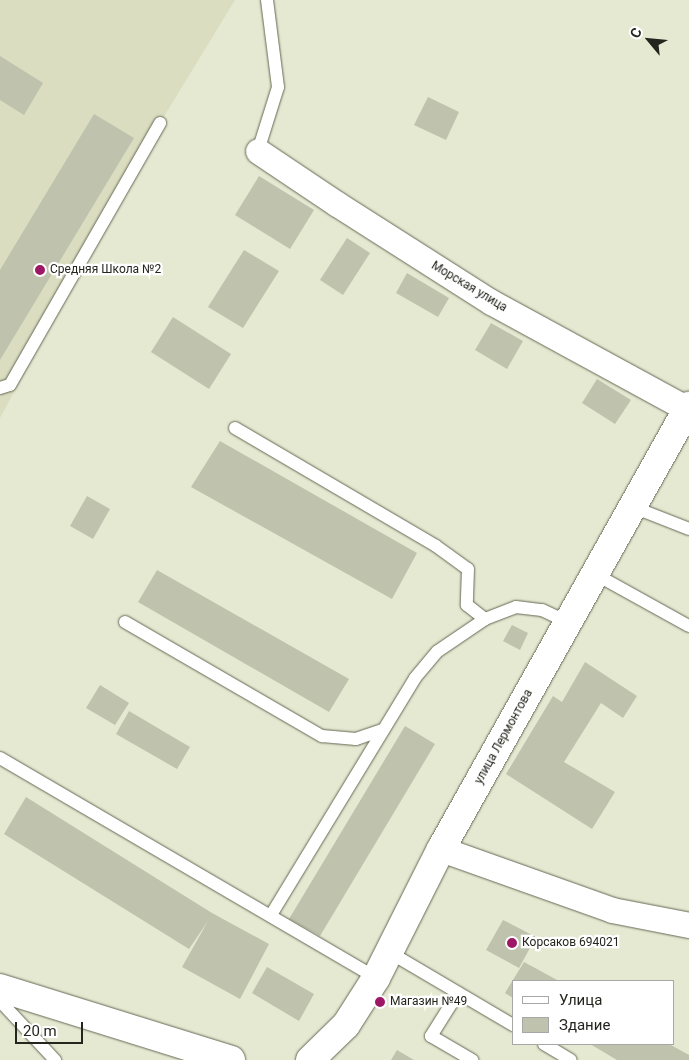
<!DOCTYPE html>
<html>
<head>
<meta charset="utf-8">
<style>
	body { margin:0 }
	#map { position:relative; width:689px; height:1060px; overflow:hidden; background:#e6e9d2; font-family:Roboto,sans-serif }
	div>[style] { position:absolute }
	.built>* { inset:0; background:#daddc0 }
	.building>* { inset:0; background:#bfc2ac }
	.roads { filter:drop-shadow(0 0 1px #666854) drop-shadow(0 0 1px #666854) }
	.lane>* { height:12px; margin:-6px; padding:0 6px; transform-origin:6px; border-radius:6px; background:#fff }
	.street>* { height:25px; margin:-12.5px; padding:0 12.5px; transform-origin:12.5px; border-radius:12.5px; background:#fff }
	.secondary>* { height:28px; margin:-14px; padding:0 14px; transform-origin:14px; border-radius:14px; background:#fff }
	.dots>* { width:14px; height:14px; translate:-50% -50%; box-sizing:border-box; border:2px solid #fff; border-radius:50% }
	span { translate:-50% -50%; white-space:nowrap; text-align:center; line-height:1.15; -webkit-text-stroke:4.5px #fff; paint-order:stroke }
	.poi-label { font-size:12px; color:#24251d }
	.left { translate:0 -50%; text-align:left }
	.street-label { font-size:12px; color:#24251d }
	.legend { position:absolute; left:512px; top:980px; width:162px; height:65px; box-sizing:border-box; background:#fff; border:1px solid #a7a8a5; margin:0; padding:6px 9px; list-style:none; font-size:15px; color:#24251d }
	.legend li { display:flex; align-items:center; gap:10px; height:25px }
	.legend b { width:25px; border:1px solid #a7a8a5 }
	.north { position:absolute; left:624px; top:15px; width:50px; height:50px; -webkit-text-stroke:4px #fff; paint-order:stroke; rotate:298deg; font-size:14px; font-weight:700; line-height:20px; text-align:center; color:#24251d }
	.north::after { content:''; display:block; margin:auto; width:18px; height:22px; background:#24251d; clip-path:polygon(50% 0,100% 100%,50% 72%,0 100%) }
	.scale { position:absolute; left:15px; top:1022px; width:68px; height:22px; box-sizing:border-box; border:2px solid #24251d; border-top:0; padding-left:6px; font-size:15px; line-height:18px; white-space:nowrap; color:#24251d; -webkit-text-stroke:4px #fff; paint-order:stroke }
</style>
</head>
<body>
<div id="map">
	<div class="built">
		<div style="clip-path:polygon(0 0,235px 0,160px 123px,0 418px)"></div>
	</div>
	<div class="building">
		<div style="clip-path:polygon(0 56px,43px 83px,24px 115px,0 100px)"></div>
		<div style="clip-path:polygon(428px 97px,459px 112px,446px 140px,414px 125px)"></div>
		<div style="clip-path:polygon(94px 114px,134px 138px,0 360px,0 270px)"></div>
		<div style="clip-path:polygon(259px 176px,314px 210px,290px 249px,235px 215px)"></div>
		<div style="clip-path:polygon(347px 238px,370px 253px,343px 295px,320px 280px)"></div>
		<div style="clip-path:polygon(244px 250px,279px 271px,243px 328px,208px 307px)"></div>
		<div style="clip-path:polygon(407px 273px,449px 298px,438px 317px,396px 293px)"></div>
		<div style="clip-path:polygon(173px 317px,231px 354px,209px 389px,151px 352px)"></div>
		<div style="clip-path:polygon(491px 323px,523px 341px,507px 369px,475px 350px)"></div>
		<div style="clip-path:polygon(597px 379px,631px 400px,615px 424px,582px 403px)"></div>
		<div style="clip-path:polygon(220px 441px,417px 553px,392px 599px,191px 487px)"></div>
		<div style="clip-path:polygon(87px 496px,110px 509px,93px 539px,70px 526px)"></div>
		<div style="clip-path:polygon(157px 570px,349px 679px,329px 712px,138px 602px)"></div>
		<div style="clip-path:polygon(512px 625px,528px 633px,520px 650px,503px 641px)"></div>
		<div style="clip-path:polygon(585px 662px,637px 696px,623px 718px,601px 703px,564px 762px,615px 792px,592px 829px,506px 774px,553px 696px,562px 702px)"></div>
		<div style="clip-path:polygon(100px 685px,129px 703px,115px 725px,86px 708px)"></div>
		<div style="clip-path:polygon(129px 711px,190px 747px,177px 769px,116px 734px)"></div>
		<div style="clip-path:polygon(405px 726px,435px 744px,320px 936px,289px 919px)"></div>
		<div style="clip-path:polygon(26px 797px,212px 913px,269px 944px,240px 999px,182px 967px,208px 921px,189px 949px,4px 834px)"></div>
		<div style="clip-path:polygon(503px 920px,536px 937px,519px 968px,486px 950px)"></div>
		<div style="clip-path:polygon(524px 962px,559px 981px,513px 981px,513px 998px,505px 993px)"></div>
		<div style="clip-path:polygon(267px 967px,314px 994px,299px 1021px,252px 993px)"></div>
		<div style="clip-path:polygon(590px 1044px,669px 1044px,689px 1055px,689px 1060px,617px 1060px)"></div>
		<div style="clip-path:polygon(397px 1050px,414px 1060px,391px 1060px)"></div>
	</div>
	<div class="roads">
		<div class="lane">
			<div style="left:258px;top:151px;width:67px;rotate:-72.6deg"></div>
			<div style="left:278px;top:87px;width:88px;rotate:-97.2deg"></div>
			<div style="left:0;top:388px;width:10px;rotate:-17deg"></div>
			<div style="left:10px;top:385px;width:302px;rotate:-60.2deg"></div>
			<div style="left:235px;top:428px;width:233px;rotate:30.4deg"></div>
			<div style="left:436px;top:546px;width:39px;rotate:36deg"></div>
			<div style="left:468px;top:569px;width:36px;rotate:92deg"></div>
			<div style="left:467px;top:605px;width:23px;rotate:38deg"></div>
			<div style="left:633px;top:507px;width:60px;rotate:21.4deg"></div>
			<div style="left:595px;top:574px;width:107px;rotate:29deg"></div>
			<div style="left:125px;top:622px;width:228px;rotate:30.1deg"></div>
			<div style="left:322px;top:736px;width:34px;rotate:5deg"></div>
			<div style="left:356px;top:739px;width:28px;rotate:-19deg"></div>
			<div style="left:0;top:758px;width:436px;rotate:30.3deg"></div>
			<div style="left:271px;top:915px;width:277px;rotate:-58.7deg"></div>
			<div style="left:415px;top:678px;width:35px;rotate:-50deg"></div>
			<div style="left:438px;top:651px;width:57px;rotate:-34.2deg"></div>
			<div style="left:485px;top:619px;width:33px;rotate:-21deg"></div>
			<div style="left:516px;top:607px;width:26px;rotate:7deg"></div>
			<div style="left:542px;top:610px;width:29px;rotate:25deg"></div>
			<div style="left:389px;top:952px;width:144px;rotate:30.5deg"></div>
			<div style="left:458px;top:993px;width:51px;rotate:122.1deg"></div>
			<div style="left:431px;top:1036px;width:48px;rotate:30.3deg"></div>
			<div style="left:0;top:1001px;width:81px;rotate:47deg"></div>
			<div style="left:544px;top:1044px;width:31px;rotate:31deg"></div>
		</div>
		<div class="street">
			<div style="left:258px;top:151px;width:95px;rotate:33.9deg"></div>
			<div style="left:337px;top:204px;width:183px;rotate:32.5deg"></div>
			<div style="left:491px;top:302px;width:223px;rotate:28.6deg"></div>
			<div style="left:441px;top:849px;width:182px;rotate:19.6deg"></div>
			<div style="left:612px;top:910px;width:78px;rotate:11deg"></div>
		</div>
		<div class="secondary">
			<div style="left:0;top:988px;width:242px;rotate:17.3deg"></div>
			<div style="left:310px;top:1060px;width:50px;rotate:-44.2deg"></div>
			<div style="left:346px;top:1025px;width:56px;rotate:-57.4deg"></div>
			<div style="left:376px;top:978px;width:144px;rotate:-63.3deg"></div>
			<div style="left:441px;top:849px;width:508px;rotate:-60.76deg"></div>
		</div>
	</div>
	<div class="dots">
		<div style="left:40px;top:270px;background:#9e1766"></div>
		<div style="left:512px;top:943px;background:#9e1766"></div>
		<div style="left:380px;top:1002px;background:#9e1766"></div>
	</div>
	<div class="poi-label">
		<span class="left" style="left:50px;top:270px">Средняя Школа №2</span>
		<span class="left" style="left:522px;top:943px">Корсаков 694021</span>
		<span class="left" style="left:390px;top:1002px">Магазин №49</span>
	</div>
	<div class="street-label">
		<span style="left:469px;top:287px;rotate:31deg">Морская улица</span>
		<span style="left:504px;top:737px;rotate:-61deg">улица Лермонтова</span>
	</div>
	<ul class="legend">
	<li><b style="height:6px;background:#fff"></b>Улица</li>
	<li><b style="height:14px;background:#bfc2ac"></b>Здание</li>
	</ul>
	<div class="north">С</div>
	<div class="scale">20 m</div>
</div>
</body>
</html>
